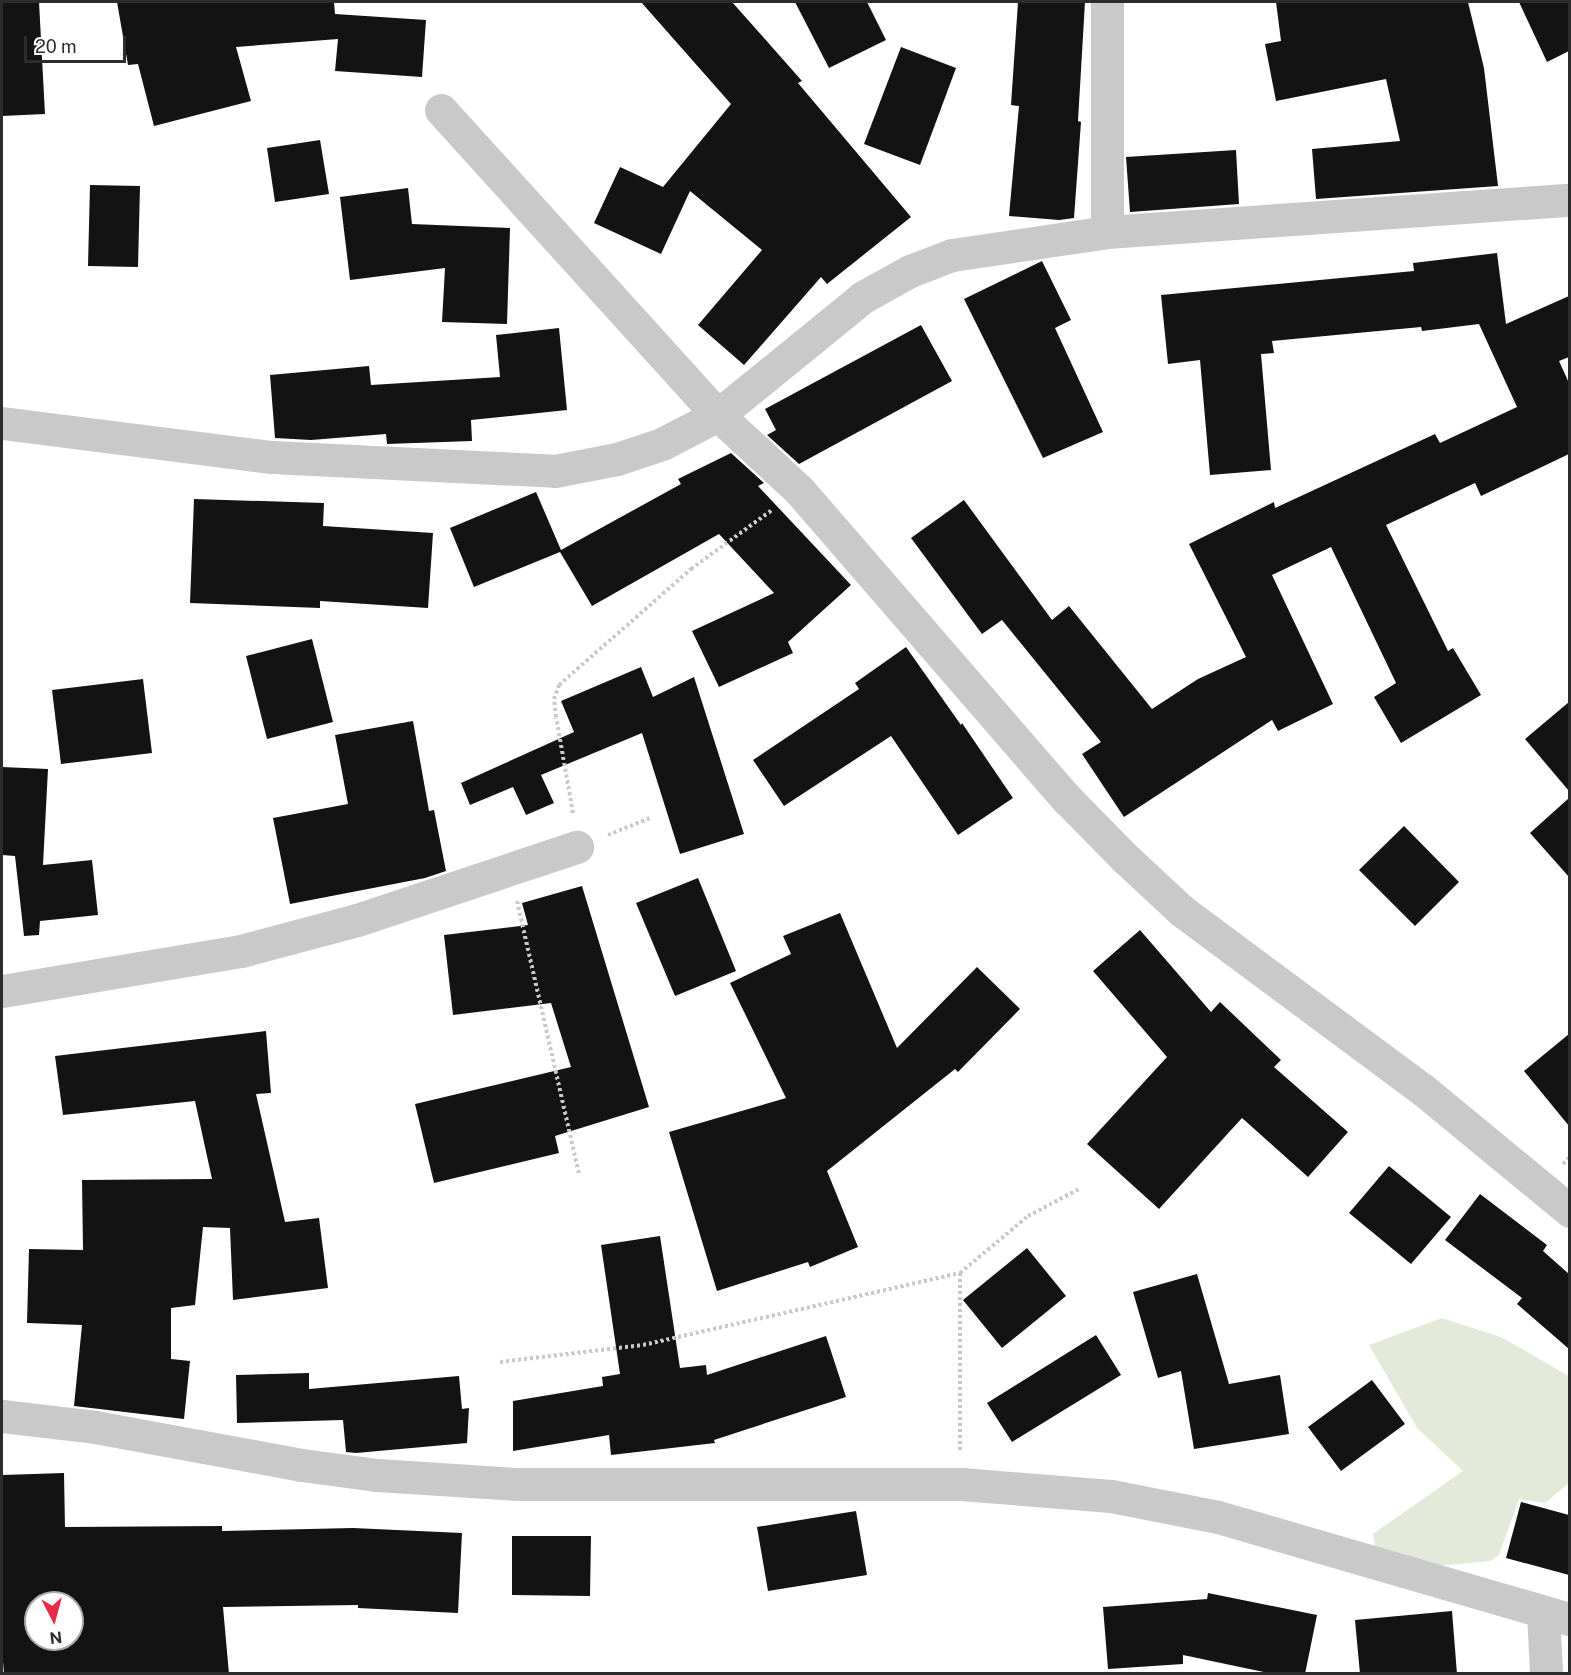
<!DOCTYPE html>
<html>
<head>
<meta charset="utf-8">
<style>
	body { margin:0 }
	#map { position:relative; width:1571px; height:1675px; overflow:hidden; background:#fff; font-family:"Public Sans",sans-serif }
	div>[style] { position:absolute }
	.green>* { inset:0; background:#e4ead9 }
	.building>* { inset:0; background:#131313 }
	.path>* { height:4px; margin-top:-2px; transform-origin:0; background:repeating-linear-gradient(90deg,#c9c9c9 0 3px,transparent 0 6px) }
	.street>* { height:33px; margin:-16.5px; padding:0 16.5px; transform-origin:16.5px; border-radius:16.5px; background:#c9c9c9 }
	span { translate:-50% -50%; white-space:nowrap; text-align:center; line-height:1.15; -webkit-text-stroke:6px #fff; paint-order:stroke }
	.frame { position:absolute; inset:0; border:3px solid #2c2c2c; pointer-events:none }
	.north { position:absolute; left:24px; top:1591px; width:60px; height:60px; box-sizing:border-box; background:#fff; border:2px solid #ababab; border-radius:50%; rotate:174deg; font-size:16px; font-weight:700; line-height:24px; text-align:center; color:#2c2c2c }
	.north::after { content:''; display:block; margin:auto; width:21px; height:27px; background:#e82947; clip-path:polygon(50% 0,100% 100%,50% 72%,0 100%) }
	.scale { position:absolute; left:24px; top:36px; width:102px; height:27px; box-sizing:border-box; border:3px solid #2c2c2c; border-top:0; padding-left:8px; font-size:18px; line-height:21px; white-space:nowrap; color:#2c2c2c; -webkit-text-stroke:4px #fff; paint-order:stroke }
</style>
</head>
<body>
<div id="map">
	<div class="green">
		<div style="clip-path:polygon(1442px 1318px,1501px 1337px,1569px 1376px,1569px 1483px,1545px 1503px,1519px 1499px,1499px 1555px,1491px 1561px,1415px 1568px,1377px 1556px,1373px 1534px,1463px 1471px,1417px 1428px,1369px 1345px)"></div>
	</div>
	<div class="building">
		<div style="clip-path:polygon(2px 2px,39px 2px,45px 114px,2px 116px)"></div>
		<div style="clip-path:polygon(117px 2px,334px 2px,335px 14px,426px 20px,422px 77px,335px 71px,338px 39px,236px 47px,251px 101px,154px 126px,138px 64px,128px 65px)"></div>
		<div style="clip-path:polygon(641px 2px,732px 2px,802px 81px,798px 83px,911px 217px,827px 284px,821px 277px,744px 365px,698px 325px,762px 250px,690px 191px,661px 254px,594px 223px,620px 167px,663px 187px,731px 104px)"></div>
		<div style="clip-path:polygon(795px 2px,867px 2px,886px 40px,829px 68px)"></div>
		<div style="clip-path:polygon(1018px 2px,1085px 2px,1078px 121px,1081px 122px,1074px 218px,1059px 220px,1009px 216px,1019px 106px,1011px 105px)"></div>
		<div style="clip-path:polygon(1276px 2px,1468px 2px,1484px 68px,1498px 186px,1316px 199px,1312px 149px,1400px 141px,1386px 79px,1276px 101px,1265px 44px,1281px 41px)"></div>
		<div style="clip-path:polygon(1519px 2px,1569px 2px,1569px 51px,1547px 62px)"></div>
		<div style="clip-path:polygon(901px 47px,956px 68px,920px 165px,864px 144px)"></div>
		<div style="clip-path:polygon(320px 140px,329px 194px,275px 202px,267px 148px)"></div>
		<div style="clip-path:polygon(1236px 150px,1239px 204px,1130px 212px,1126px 157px)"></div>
		<div style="clip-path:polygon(90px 185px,140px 186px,138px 267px,88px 266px)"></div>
		<div style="clip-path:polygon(408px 188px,412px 224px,510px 228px,507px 324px,442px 322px,445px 268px,350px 280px,340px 197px)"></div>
		<div style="clip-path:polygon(1497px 253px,1506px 324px,1569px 296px,1569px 357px,1559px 361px,1569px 383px,1569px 454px,1481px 496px,1475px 483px,1386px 525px,1448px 651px,1453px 648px,1481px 695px,1401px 743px,1374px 697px,1396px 683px,1331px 547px,1272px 575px,1333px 704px,1278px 731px,1272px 720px,1124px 817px,1082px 754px,1101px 742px,1002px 620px,982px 634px,911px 538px,964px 500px,1052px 620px,1069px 606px,1152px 709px,1198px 679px,1246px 657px,1189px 544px,1274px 502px,1275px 508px,1435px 434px,1440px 443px,1517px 407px,1479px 324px,1422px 331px,1421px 327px,1272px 341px,1274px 353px,1261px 354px,1271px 470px,1210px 475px,1200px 360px,1168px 364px,1161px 295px,1414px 271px,1413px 263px)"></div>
		<div style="clip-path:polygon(1042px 261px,1071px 320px,1055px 328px,1103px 432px,1043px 458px,964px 299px)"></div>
		<div style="clip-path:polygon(921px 325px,952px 381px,799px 464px,767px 435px,776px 430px,765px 409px)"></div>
		<div style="clip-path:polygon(559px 328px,567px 410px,471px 420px,472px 441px,387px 444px,386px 434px,311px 440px,275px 438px,270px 375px,369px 366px,371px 385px,500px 377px,496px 335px)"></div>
		<div style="clip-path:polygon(731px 453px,764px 483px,758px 486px,851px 585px,788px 642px,793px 653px,719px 687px,692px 631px,774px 593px,719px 534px,592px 606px,560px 552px,474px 587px,450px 528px,536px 492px,561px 550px,681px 484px,678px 479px)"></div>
		<div style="clip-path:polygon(194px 499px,324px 503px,323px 526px,433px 533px,428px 608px,320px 601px,320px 608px,190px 603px)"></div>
		<div style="clip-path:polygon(312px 639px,333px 722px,267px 739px,246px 656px)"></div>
		<div style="clip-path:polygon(906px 647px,961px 725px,962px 723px,1013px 798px,958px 835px,891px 736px,784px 806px,753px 760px,859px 689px,855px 683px)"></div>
		<div style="clip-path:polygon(641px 667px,653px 697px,694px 677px,744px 834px,680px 854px,642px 733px,541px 775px,554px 803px,526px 815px,513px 787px,470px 805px,461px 783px,574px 732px,561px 701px)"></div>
		<div style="clip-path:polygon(143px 679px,152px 753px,61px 764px,52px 690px)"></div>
		<div style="clip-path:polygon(1569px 702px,1569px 791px,1525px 739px)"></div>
		<div style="clip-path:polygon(413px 721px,429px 811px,434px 810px,446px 871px,425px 878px,290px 904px,273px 818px,348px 804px,335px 735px)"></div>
		<div style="clip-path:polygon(2px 767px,48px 769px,43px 865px,92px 860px,98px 915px,40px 921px,39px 935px,24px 936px,15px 856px,2px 855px)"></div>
		<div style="clip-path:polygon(1569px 798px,1569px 877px,1530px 833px)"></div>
		<div style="clip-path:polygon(1404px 826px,1459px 882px,1415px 926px,1359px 870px)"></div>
		<div style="clip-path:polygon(698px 878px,736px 971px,675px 996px,636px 903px)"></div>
		<div style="clip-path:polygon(582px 886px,649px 1107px,555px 1136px,559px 1153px,434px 1183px,415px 1104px,571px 1067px,551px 1003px,453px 1015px,444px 935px,528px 925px,522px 903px)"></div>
		<div style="clip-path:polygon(840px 913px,897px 1048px,977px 967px,1020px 1009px,958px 1072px,955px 1069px,827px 1171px,858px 1247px,810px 1267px,808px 1262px,717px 1291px,669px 1132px,786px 1098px,730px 983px,791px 954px,783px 936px)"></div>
		<div style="clip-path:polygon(1140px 930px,1211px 1012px,1220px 1002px,1281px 1060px,1274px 1067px,1348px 1132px,1308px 1177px,1242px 1118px,1159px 1209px,1087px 1144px,1167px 1057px,1093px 971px)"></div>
		<div style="clip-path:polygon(266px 1031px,271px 1093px,256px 1094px,285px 1222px,319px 1218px,328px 1288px,233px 1300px,230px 1228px,203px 1227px,195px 1305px,171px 1308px,171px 1359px,190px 1361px,184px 1419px,74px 1406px,82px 1325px,27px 1323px,29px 1249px,83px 1250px,82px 1180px,212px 1179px,195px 1101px,63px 1115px,55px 1056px)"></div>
		<div style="clip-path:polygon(1569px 1034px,1569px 1126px,1524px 1071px)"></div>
		<div style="clip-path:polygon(1389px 1166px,1451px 1217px,1411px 1264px,1349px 1213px)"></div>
		<div style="clip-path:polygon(1480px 1194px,1547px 1245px,1543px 1251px,1569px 1274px,1569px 1349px,1517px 1304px,1522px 1298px,1445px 1240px)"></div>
		<div style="clip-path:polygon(660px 1236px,680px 1368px,706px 1365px,707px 1375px,826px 1336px,846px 1397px,714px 1440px,715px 1443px,611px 1455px,609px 1435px,513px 1451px,513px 1401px,603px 1386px,602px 1377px,620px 1374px,601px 1245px)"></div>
		<div style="clip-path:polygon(1027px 1248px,1066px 1296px,1002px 1348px,963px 1300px)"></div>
		<div style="clip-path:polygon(1197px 1274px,1229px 1384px,1280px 1375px,1289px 1434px,1194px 1449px,1181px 1371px,1158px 1378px,1133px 1292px)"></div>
		<div style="clip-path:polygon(1096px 1335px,1121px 1375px,1012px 1442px,987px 1403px)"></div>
		<div style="clip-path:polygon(309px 1373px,309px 1389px,459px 1376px,462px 1409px,469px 1408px,467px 1443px,356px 1453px,346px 1452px,343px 1420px,237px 1423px,236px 1375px)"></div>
		<div style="clip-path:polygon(1372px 1380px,1405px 1424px,1341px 1471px,1308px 1427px)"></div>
		<div style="clip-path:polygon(evenodd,64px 1473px,65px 1527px,222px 1526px,222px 1531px,353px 1528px,462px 1533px,458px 1613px,358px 1608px,358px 1605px,223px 1607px,229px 1674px,4px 1674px,2px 1649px,2px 1475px,64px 1473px,36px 1603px,72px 1603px,72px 1639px,36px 1639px,36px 1603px)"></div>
		<div style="clip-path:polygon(1521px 1502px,1569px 1515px,1569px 1575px,1506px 1558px)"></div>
		<div style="clip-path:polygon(856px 1511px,867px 1575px,768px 1591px,757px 1527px)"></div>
		<div style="clip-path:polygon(512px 1536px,591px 1536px,590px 1596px,512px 1595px)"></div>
		<div style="clip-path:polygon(1208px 1593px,1317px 1615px,1305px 1674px,1273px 1674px,1183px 1655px,1183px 1664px,1108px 1669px,1103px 1607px,1207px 1599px)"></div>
		<div style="clip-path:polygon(1452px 1611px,1457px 1674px,1360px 1674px,1355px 1620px)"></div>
	</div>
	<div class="path">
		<div style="left:573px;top:813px;width:97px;rotate:-100deg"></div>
		<div style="left:556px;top:717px;width:18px;rotate:-96deg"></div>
		<div style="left:554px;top:699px;width:15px;rotate:-70deg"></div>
		<div style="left:559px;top:685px;width:176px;rotate:-41.3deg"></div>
		<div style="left:691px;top:569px;width:100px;rotate:-36.1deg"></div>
		<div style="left:608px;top:835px;width:45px;rotate:-22deg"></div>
		<div style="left:517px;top:901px;width:281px;rotate:77.2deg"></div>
		<div style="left:1563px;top:1164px;width:10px;rotate:-45deg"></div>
		<div style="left:500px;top:1362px;width:144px;rotate:-6.8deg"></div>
		<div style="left:643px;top:1345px;width:325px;rotate:-12.8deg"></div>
		<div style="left:960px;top:1450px;width:177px;rotate:-90deg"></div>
		<div style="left:960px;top:1273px;width:89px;rotate:-40deg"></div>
		<div style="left:1028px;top:1216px;width:58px;rotate:-27.9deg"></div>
	</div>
	<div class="street">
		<div style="left:441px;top:110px;width:412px;rotate:47.8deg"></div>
		<div style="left:718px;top:415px;width:110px;rotate:42.8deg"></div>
		<div style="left:799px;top:490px;width:409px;rotate:49.1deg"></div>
		<div style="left:1067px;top:799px;width:83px;rotate:45.5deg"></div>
		<div style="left:1125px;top:858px;width:78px;rotate:42.9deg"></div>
		<div style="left:1182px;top:911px;width:299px;rotate:36.6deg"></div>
		<div style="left:1422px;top:1089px;width:192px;rotate:39.5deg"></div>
		<div style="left:1107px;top:232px;width:230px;rotate:-90deg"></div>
		<div style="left:2px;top:423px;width:272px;rotate:7.2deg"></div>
		<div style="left:272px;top:457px;width:283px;rotate:2.8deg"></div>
		<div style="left:555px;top:471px;width:63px;rotate:-11deg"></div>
		<div style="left:617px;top:459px;width:47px;rotate:-18.4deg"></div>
		<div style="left:662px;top:444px;width:63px;rotate:-27.4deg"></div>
		<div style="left:718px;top:415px;width:187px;rotate:-39.1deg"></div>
		<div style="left:863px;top:297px;width:54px;rotate:-29deg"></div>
		<div style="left:910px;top:271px;width:45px;rotate:-20.9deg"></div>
		<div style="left:952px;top:255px;width:157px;rotate:-8.4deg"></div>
		<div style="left:1107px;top:232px;width:464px;rotate:-4deg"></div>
		<div style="left:2px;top:991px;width:242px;rotate:-9.5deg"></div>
		<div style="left:241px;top:951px;width:120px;rotate:-15deg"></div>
		<div style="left:357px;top:920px;width:232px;rotate:-18.4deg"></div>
		<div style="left:2px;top:1416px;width:94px;rotate:6.7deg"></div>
		<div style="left:95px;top:1427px;width:210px;rotate:10.4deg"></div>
		<div style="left:302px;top:1465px;width:76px;rotate:7.6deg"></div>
		<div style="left:377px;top:1475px;width:141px;rotate:3.7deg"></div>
		<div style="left:518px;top:1484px;width:443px"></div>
		<div style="left:961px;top:1484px;width:150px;rotate:4.6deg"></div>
		<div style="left:1111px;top:1496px;width:109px;rotate:11.1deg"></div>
		<div style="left:1218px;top:1517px;width:366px;rotate:16.2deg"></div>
		<div style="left:1543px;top:1612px;width:62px;rotate:87.2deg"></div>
	</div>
	<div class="frame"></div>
	<div class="north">N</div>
	<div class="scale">20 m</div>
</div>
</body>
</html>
